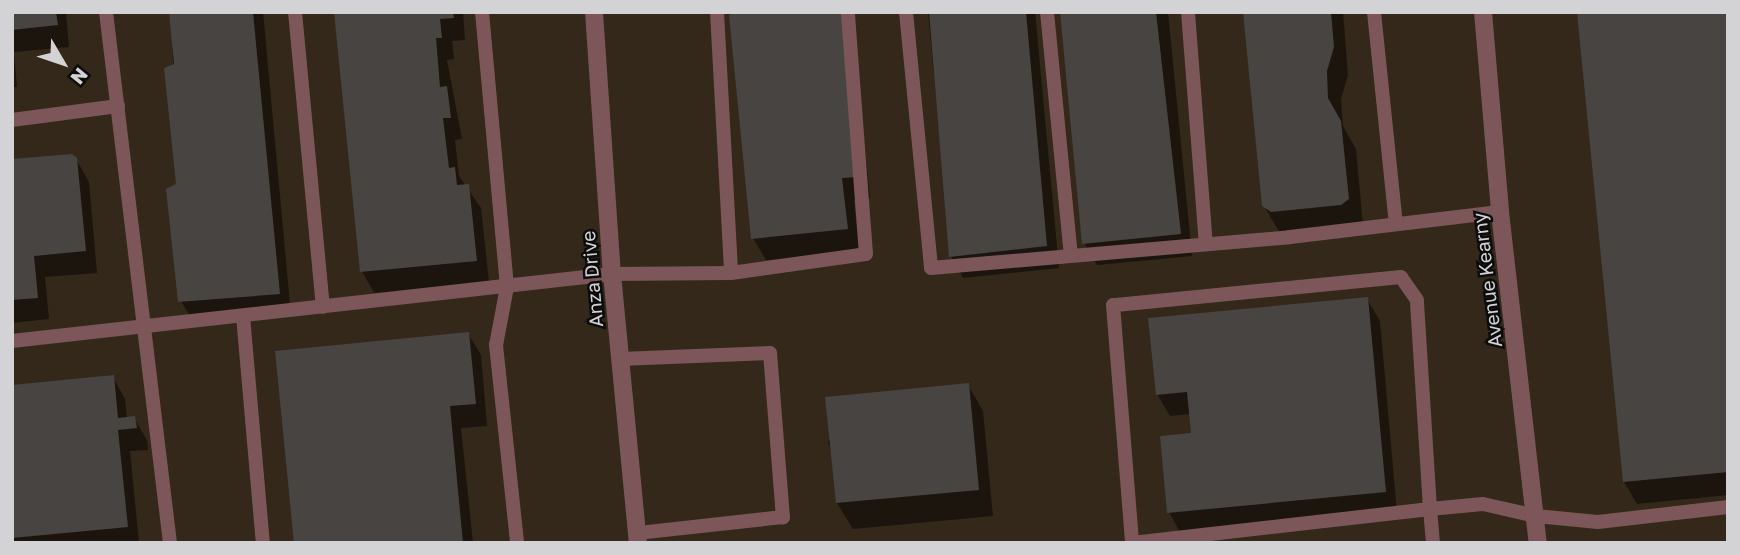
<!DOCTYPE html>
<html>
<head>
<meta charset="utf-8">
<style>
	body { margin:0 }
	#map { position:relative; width:1740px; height:555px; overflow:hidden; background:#222225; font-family:"Golos Text",sans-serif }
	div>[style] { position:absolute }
	.industrial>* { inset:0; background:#332819 }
	.shadow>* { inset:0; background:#0007 }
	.building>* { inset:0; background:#484442 }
	.lane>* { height:14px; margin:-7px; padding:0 7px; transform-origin:7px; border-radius:7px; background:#7c5658 }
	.street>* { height:18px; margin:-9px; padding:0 9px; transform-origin:9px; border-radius:9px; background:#7c5658 }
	span { translate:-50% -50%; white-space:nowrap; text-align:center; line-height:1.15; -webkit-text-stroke:5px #0c0c0d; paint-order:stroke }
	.street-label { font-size:19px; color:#d3d3d5 }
	.frame { position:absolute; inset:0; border:14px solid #d3d3d5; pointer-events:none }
	.north { position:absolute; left:28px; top:28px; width:70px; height:70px; -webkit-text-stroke:5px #0c0c0d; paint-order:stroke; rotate:129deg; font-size:19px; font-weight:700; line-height:28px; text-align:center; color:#d3d3d5 }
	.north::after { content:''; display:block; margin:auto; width:24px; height:32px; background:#d3d3d5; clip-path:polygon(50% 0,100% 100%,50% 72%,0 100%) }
</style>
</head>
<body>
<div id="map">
	<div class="industrial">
		<div style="clip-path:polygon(12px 12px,1728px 12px,1728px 543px,12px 543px)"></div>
	</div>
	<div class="shadow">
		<div style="clip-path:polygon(12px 12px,66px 12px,69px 47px,14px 52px,17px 87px,12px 87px)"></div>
		<div style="clip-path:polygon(171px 12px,263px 12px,291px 315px,195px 324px,182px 303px,168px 190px,178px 185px)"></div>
		<div style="clip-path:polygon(336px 12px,463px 12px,465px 40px,452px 41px,454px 59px,447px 60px,462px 139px,455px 140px,459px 176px,481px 208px,489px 282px,374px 293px,362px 271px)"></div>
		<div style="clip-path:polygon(851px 12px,870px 198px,854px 200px,859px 251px,766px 260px,753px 238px)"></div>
		<div style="clip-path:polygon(928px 12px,1035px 12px,1059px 268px,963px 278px,951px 256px)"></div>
		<div style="clip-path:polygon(1061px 12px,1168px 12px,1192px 256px,1097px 265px,1084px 243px)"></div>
		<div style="clip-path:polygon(1245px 12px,1343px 12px,1348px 75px,1341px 99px,1343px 126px,1356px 149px,1363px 226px,1280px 233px,1264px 206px)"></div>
		<div style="clip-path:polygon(1728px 12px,1728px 495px,1637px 504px,1624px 482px)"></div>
		<div style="clip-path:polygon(76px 159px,89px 182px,97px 273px,45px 277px,49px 319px,12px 323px,12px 160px)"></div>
		<div style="clip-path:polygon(1367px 299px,1380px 321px,1397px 513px,1181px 534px,1169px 512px,1193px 435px,1191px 414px,1170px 416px,1157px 394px)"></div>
		<div style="clip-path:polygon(468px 334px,481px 355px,487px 426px,461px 428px,473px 543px,296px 543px)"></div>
		<div style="clip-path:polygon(113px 377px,125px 399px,127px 419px,134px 418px,147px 440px,148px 450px,130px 451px,139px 543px,12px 543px,12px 387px)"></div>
		<div style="clip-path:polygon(968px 385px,983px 411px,993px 516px,853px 529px,837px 503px,837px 471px,828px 441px)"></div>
	</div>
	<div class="building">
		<div style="clip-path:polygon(12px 12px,56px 12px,58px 25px,12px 30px)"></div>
		<div style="clip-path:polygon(169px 12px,253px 12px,280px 294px,178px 302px,166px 189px,176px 184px,164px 68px,174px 64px)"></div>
		<div style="clip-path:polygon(334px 12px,453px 12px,454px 18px,440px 19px,442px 38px,436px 38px,440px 87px,447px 86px,451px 118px,443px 118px,449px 168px,455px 167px,457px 185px,469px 184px,477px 261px,360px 272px)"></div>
		<div style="clip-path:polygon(736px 12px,842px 12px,858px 177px,842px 178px,848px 229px,751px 239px,729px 15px)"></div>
		<div style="clip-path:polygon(929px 12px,1026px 12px,1047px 246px,949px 257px)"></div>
		<div style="clip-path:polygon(1060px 12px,1156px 12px,1181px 234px,1082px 244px)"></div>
		<div style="clip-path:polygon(1243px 12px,1331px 12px,1334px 47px,1327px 71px,1328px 98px,1341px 121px,1349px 199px,1341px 205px,1271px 212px,1262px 206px)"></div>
		<div style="clip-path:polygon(1577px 12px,1728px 12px,1728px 472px,1623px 482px)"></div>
		<div style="clip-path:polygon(72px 154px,77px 158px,86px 251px,34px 256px,38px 298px,12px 300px,12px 159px)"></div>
		<div style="clip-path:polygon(1368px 297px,1386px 492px,1167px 513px,1160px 436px,1191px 433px,1187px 392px,1156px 395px,1148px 318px)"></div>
		<div style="clip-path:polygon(469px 332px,476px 404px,450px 406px,463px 543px,294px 543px,275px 351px)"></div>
		<div style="clip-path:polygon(114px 375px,118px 418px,135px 416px,137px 428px,118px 430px,128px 527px,12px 538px,12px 385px)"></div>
		<div style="clip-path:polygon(969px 383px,979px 490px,836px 503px,825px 397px)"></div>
	</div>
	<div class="lane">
		<div style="left:106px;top:12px;width:535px;rotate:83.13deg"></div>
		<div style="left:295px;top:12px;width:296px;rotate:84.6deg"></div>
		<div style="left:482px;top:12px;width:276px;rotate:84.8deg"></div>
		<div style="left:507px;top:287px;width:59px;rotate:100.7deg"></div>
		<div style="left:496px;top:345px;width:199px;rotate:83.9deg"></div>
		<div style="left:717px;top:12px;width:261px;rotate:86.9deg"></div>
		<div style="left:906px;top:12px;width:257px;rotate:84.4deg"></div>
		<div style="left:931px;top:268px;width:360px;rotate:-4.9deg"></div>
		<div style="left:1290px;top:237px;width:211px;rotate:-6.8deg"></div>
		<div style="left:1047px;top:12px;width:245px;rotate:84.4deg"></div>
		<div style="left:1188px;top:12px;width:233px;rotate:85.6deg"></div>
		<div style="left:1374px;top:12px;width:213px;rotate:84.1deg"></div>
		<div style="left:12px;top:120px;width:107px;rotate:-7.5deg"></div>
		<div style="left:243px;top:316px;width:228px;rotate:85deg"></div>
		<div style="left:12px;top:341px;width:604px;rotate:-6.37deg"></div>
		<div style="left:612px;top:274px;width:119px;rotate:-0.5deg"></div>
		<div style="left:731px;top:273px;width:136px;rotate:-8deg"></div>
		<div style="left:866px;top:254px;width:243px;rotate:-94.3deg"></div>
		<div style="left:620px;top:359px;width:150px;rotate:-2.3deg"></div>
		<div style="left:770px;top:353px;width:165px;rotate:85.5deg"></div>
		<div style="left:783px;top:517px;width:147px;rotate:173.7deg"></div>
		<div style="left:1433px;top:543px;width:34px;rotate:-95deg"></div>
		<div style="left:1430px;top:509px;width:209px;rotate:-93.6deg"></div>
		<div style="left:1417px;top:300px;width:28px;rotate:-125deg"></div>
		<div style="left:1401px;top:277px;width:289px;rotate:174.4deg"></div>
		<div style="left:1113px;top:305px;width:239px;rotate:85.4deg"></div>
		<div style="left:1132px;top:543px;width:300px;rotate:-6.5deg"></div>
		<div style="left:1430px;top:509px;width:53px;rotate:-5.4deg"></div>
		<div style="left:1483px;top:504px;width:54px;rotate:12.8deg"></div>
		<div style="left:1536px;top:516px;width:62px;rotate:5.5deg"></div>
		<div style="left:1598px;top:522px;width:131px;rotate:-6.6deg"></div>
	</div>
	<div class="street">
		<div style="left:594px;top:12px;width:263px;rotate:86.1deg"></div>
		<div style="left:612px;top:274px;width:270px;rotate:84.5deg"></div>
		<div style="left:1483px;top:12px;width:201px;rotate:85.1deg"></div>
		<div style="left:1500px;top:212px;width:333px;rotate:83.5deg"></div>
	</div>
	<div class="street-label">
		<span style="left:592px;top:279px;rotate:-95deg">Anza Drive</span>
		<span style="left:1487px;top:280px;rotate:-97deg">Avenue Kearny</span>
	</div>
	<div class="frame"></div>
	<div class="north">N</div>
</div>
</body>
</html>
